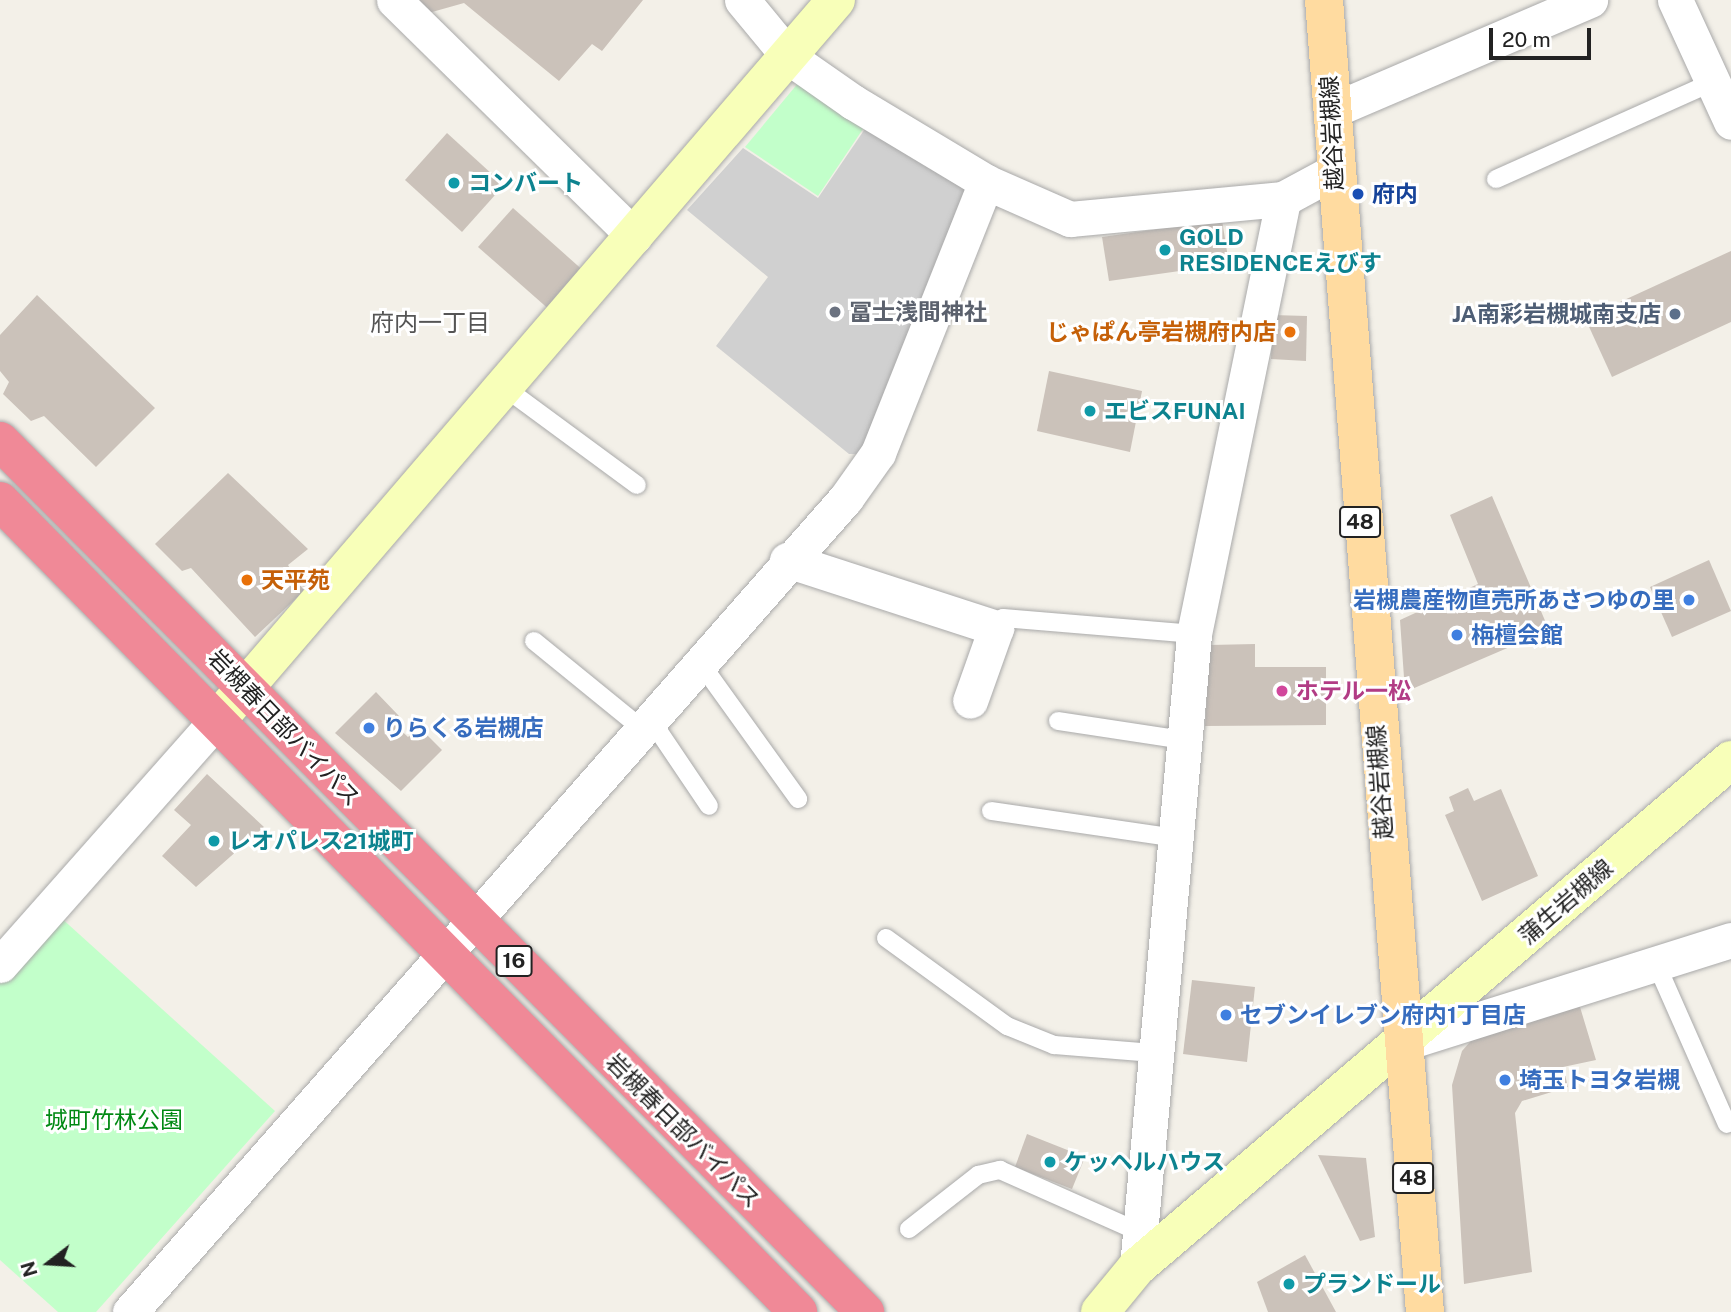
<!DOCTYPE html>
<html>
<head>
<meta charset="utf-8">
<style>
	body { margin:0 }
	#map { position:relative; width:1731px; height:1312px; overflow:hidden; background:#f3f0e8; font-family:"Public Sans","Noto Sans JP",sans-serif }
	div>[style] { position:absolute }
	.religious>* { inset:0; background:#d0d0d0 }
	.park>* { inset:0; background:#c2ffca }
	.building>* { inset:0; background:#cbc2ba }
	.roads { filter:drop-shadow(0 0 2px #a9a9a9) drop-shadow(0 0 2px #a9a9a9) }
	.lane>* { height:18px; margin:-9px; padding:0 9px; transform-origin:9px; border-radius:9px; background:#fff }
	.street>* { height:35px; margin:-17.5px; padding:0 17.5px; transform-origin:17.5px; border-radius:17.5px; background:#fff }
	.secondary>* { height:38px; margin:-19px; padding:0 19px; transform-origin:19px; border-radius:19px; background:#f8ffb9 }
	.primary>* { height:38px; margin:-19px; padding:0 19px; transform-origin:19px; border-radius:19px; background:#ffdba0 }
	.highway>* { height:38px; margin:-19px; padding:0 19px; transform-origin:19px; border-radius:19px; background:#f08997 }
	.dots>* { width:19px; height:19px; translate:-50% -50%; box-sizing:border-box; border:4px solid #fff; border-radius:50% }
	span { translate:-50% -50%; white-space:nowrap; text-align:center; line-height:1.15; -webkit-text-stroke:6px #fff; paint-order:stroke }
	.shield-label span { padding:2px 5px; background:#fff; border:2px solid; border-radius:5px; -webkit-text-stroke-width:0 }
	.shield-label { font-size:21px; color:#222; font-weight:700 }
	.street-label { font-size:23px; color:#222 }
	.culture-label { font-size:23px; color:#0d838f; font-weight:700 }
	.left { translate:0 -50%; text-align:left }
	.transit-label { font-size:23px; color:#164399; font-weight:700 }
	.worship-label { font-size:23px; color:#5b616d; font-weight:700 }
	.service-label { font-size:23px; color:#4e5e75; font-weight:700 }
	.right { translate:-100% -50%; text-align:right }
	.food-label { font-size:23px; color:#c56008; font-weight:700 }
	.shop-label { font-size:23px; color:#366cbe; font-weight:700 }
	.hotel-label { font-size:23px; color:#b23c85; font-weight:700 }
	.park-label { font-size:23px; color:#018913 }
	.neighbourhood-label { font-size:24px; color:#555 }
	.north { position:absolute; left:14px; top:1228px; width:70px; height:70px; -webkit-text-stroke:5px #fff; paint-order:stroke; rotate:253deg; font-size:19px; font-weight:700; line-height:28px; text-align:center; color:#222 }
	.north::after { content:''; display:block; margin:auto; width:24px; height:32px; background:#222; clip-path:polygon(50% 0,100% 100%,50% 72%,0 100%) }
	.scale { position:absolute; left:1489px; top:28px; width:102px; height:32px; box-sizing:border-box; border:4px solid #222; border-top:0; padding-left:9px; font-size:21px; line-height:24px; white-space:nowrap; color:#222; -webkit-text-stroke:5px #fff; paint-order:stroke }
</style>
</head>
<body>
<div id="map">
	<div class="religious">
		<div style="clip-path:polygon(871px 120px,968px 181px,864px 454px,849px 454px,716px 346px,768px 277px,687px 210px,743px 148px,818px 198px)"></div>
	</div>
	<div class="park">
		<div style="clip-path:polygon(804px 76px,869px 120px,818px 196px,745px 147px)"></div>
		<div style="clip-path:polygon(59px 916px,275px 1111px,96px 1312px,58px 1312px,0 1260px,0 982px)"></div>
	</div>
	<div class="building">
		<div style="clip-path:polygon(410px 0,643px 0,602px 51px,592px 44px,559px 81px,464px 3px,425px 14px)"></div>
		<div style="clip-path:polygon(447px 133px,504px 185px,462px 232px,405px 180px)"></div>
		<div style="clip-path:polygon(513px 208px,586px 273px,552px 312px,478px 247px)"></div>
		<div style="clip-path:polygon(1222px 220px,1229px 264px,1109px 281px,1102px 237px)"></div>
		<div style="clip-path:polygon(1731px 251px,1731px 322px,1612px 377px,1585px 318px)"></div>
		<div style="clip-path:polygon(37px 295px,155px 408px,96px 467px,44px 416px,31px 421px,3px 394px,9px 382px,0 371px,0 335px)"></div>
		<div style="clip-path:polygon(1272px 315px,1307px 316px,1306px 361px,1271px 359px)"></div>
		<div style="clip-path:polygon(1049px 371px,1142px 391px,1130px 452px,1037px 431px)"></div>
		<div style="clip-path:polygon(228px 473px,308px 549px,288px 565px,304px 591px,255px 637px,191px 568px,182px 571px,155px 544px)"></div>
		<div style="clip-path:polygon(1492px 496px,1549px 630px,1405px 692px,1400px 620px,1478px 584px,1450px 515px)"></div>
		<div style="clip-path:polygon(1709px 560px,1731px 611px,1672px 637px,1650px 587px)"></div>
		<div style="clip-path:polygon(1255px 644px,1255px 667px,1326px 667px,1326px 725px,1205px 726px,1210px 645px)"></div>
		<div style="clip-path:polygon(376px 692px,399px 716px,393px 723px,408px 737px,419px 727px,442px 750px,401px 791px,335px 733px)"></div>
		<div style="clip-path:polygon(207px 774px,264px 827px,196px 887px,162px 856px,191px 825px,174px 810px)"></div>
		<div style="clip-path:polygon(1468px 788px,1474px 801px,1501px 789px,1538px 876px,1482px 901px,1445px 815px,1454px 811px,1449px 797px)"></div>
		<div style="clip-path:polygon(1192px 980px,1255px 987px,1247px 1062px,1183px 1054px)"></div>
		<div style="clip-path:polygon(1577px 997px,1596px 1060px,1563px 1067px,1568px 1087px,1522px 1101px,1515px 1113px,1532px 1272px,1464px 1284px,1452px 1085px,1462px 1051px,1484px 1026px)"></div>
		<div style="clip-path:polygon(1027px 1134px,1085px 1157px,1072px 1189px,1015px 1167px)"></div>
		<div style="clip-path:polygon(1318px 1155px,1366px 1158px,1375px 1237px,1360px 1241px)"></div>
		<div style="clip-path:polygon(1305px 1255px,1336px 1312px,1268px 1312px,1257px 1282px)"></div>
	</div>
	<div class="roads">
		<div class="lane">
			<div style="left:1496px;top:179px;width:238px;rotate:-24.1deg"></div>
			<div style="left:504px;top:387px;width:165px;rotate:36.4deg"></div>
			<div style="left:996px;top:628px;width:12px;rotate:-55deg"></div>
			<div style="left:1003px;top:618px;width:192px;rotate:4.8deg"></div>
			<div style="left:534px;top:641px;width:136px;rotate:39.1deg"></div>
			<div style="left:699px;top:661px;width:170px;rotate:54.3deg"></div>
			<div style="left:649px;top:717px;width:107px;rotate:56deg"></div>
			<div style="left:1058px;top:721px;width:127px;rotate:8.6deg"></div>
			<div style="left:991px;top:811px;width:186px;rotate:8.3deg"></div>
			<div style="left:886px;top:938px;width:150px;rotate:36deg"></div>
			<div style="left:1007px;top:1026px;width:51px;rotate:22deg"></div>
			<div style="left:1054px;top:1045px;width:100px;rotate:4.6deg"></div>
			<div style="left:1655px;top:961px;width:178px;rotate:66.2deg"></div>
			<div style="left:909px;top:1229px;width:88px;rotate:-38deg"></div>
			<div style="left:978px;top:1175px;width:23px;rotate:-13deg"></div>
			<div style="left:1000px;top:1170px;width:152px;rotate:24deg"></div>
		</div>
		<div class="street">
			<div style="left:394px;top:0;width:337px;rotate:44.5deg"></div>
			<div style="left:742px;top:0;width:75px;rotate:50.4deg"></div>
			<div style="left:790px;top:58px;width:77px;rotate:34.9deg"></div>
			<div style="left:853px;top:102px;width:155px;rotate:31deg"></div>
			<div style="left:986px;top:182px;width:92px;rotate:23.8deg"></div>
			<div style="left:1070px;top:219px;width:214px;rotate:-5.4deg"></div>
			<div style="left:1283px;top:199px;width:57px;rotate:-28.4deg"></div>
			<div style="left:1675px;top:0;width:134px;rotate:65.3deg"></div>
			<div style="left:1331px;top:111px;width:282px;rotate:-23.2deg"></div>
			<div style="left:787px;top:560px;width:220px;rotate:18deg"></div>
			<div style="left:996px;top:628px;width:77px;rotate:109.6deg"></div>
			<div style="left:0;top:965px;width:329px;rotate:-48.5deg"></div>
			<div style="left:1401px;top:1044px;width:346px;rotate:-17.5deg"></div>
			<div style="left:1137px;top:1267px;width:636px;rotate:-84.85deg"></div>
			<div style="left:1194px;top:634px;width:444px;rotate:-78.4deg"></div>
			<div style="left:130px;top:1312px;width:1084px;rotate:-48.66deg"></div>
			<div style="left:846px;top:498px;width:55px;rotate:-54.6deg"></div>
			<div style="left:878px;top:453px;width:292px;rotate:-68.3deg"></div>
		</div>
		<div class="secondary">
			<div style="left:218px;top:719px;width:948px;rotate:-49.32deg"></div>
			<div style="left:1100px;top:1312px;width:58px;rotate:-50.6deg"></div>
			<div style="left:1137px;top:1267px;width:781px;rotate:-40.48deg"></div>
		</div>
		<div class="primary">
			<div style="left:1324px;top:0;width:1316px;rotate:85.6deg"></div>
		</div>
		<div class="highway">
			<div style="left:0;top:441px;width:1228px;rotate:45.2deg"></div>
			<div style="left:0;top:501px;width:1138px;rotate:45.46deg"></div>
		</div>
	</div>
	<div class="dots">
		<div style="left:454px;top:183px;background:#0f9aa8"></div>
		<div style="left:1358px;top:194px;background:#1a4fb4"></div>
		<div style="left:1165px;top:250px;background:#0f9aa8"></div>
		<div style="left:835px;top:312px;background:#6b7280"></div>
		<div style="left:1675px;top:314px;background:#5c6f8a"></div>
		<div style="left:1290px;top:332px;background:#e8710a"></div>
		<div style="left:1090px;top:411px;background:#0f9aa8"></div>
		<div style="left:247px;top:580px;background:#e8710a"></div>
		<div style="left:1689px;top:600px;background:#3f7fe0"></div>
		<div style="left:1457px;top:635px;background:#3f7fe0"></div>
		<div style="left:1282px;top:691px;background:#d1479c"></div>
		<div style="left:369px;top:728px;background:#3f7fe0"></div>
		<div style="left:214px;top:841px;background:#0f9aa8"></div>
		<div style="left:1226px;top:1015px;background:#3f7fe0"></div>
		<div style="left:1505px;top:1080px;background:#3f7fe0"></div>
		<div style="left:1050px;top:1162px;background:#0f9aa8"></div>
		<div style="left:1289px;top:1284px;background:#0f9aa8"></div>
	</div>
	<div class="shield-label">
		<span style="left:1360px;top:522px">48</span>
		<span style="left:514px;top:961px">16</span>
		<span style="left:1413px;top:1178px">48</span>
	</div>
	<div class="street-label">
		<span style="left:1332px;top:133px;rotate:-93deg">越谷岩槻線</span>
		<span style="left:284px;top:728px;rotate:46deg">岩槻春日部バイパス</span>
		<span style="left:1380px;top:782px;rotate:-94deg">越谷岩槻線</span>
		<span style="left:1566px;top:902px;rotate:-41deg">蒲生岩槻線</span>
		<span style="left:683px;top:1131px;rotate:45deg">岩槻春日部バイパス</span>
	</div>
	<div class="culture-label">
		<span class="left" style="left:468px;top:183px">コンバート</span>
		<span class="left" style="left:1179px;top:250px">GOLD<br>RESIDENCEえびす</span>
		<span class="left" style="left:1104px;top:411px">エビスFUNAI</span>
		<span class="left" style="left:228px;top:841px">レオパレス21城町</span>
		<span class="left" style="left:1064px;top:1162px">ケッヘルハウス</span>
		<span class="left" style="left:1303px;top:1284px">プランドール</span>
	</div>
	<div class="transit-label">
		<span class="left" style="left:1372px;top:194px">府内</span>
	</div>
	<div class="worship-label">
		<span class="left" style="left:849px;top:312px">冨士浅間神社</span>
	</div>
	<div class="service-label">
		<span class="right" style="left:1661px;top:314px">JA南彩岩槻城南支店</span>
	</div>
	<div class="food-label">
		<span class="right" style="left:1276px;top:332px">じゃぱん亭岩槻府内店</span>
		<span class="left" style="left:261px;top:580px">天平苑</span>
	</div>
	<div class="shop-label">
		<span class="right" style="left:1675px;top:600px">岩槻農産物直売所あさつゆの里</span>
		<span class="left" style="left:1471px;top:635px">栴檀会館</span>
		<span class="left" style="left:383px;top:728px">りらくる岩槻店</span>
		<span class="left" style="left:1240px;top:1015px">セブンイレブン府内1丁目店</span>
		<span class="left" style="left:1519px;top:1080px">埼玉トヨタ岩槻</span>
	</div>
	<div class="hotel-label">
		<span class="left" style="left:1296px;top:691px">ホテル一松</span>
	</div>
	<div class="park-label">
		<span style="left:114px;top:1120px">城町竹林公園</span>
	</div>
	<div class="neighbourhood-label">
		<span style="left:430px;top:323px">府内一丁目</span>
	</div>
	<div class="north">N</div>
	<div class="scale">20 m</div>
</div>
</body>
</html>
